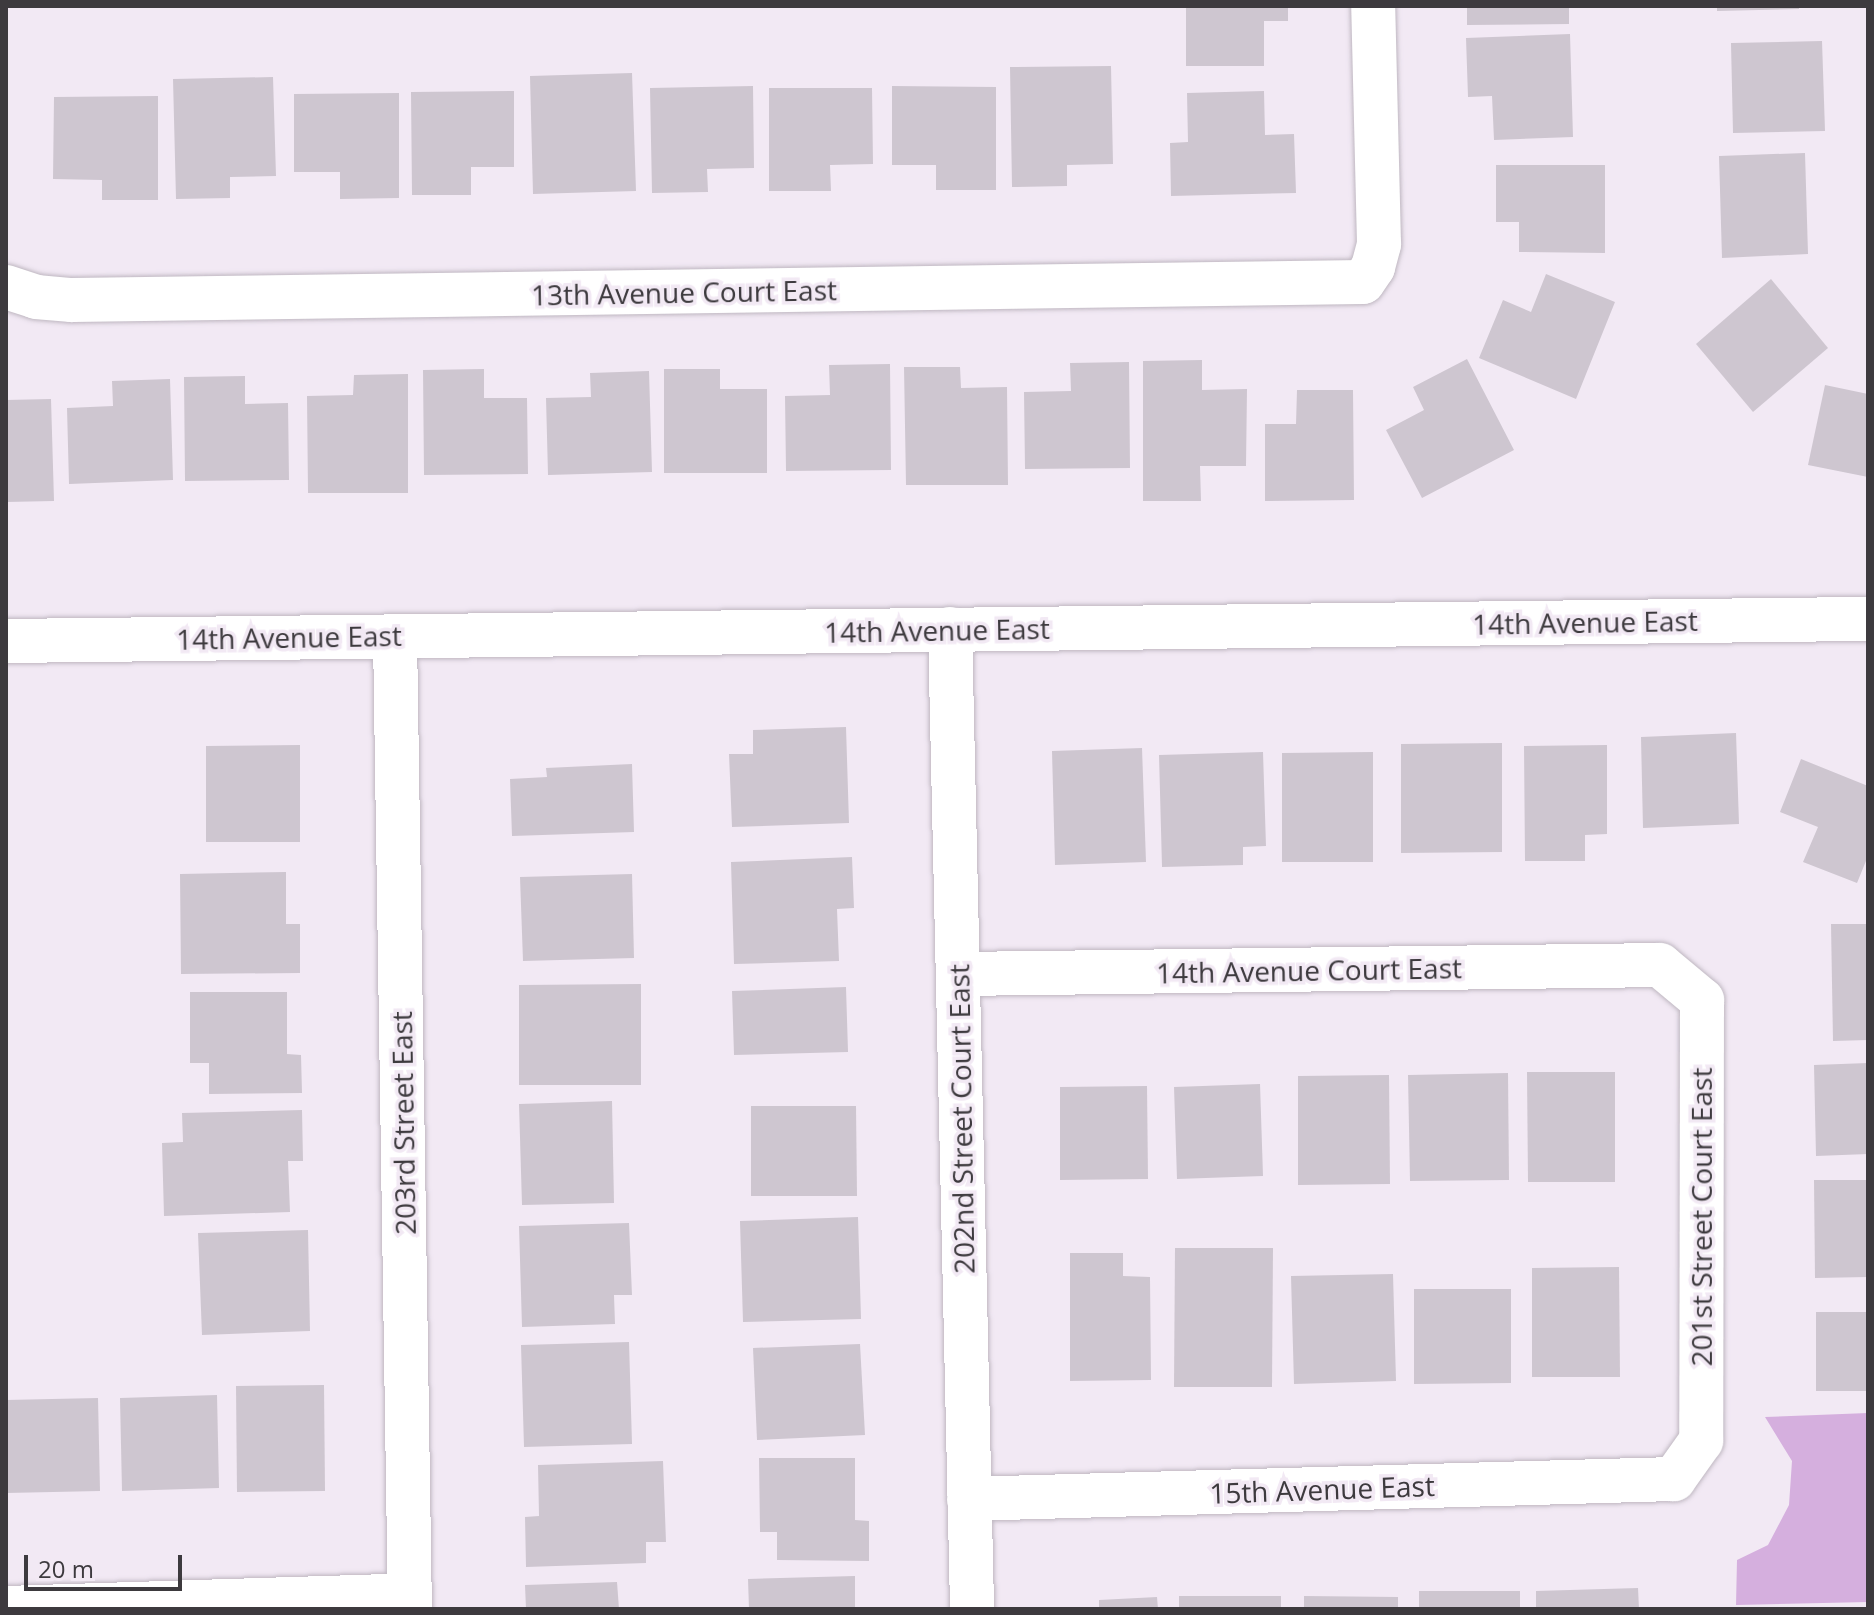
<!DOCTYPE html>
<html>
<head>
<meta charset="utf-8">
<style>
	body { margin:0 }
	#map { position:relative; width:1874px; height:1615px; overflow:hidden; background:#f2e9f4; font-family:"Open Sans",sans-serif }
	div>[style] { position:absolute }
	.green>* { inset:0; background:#d5afde }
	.building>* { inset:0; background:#cec6d0 }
	.roads { filter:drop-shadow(0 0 2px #bfb7c1) drop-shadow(0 0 2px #bfb7c1) }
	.street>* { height:44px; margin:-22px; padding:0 22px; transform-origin:22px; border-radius:22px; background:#fff }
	span { translate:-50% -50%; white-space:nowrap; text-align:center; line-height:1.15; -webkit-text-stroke:7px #f2e9f4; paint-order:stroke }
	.street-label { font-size:28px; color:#3d3a3e }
	.frame { position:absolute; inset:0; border:8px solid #3d3a3e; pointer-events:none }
	.scale { position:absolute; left:24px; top:1555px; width:158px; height:36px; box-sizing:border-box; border:4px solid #3d3a3e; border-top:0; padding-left:10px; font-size:24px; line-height:28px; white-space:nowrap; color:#3d3a3e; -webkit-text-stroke:6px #f2e9f4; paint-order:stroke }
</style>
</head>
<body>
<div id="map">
	<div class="green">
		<div style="clip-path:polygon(1868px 1413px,1868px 1602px,1736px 1605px,1737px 1560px,1768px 1545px,1789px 1505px,1792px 1461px,1765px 1417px)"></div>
	</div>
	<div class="building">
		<div style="clip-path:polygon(1186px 6px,1288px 6px,1288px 21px,1264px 21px,1264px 66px,1186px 66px)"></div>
		<div style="clip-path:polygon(1467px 6px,1569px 6px,1569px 24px,1467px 25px)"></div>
		<div style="clip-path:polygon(1717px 6px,1799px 6px,1799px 9px,1717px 11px)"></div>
		<div style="clip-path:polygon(1570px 34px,1573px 137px,1494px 140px,1492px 96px,1468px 97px,1466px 38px)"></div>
		<div style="clip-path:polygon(1822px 41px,1825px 131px,1733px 133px,1731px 43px)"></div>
		<div style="clip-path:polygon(1111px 66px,1113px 164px,1067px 165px,1067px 186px,1012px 187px,1010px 67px)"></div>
		<div style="clip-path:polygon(632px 73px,636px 191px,533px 194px,530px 76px)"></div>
		<div style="clip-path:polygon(273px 77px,276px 176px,230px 177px,230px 198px,176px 199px,173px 79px)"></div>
		<div style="clip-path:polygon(753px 86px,754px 168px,707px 169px,708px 192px,652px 193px,650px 88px)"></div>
		<div style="clip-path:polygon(892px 86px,996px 87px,996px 190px,936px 190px,936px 165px,892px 165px)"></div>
		<div style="clip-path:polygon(769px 88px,872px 88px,873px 164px,830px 165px,831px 191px,769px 191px)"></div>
		<div style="clip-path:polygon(514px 91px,514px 167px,471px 167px,471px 195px,412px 195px,411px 92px)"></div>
		<div style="clip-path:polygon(1264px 91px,1265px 135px,1294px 134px,1296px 193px,1171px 196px,1170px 143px,1188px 142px,1187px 93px)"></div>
		<div style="clip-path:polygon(399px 93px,399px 198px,340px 199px,340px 172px,294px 172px,294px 94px)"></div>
		<div style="clip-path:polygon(158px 96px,158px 200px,102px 200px,102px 180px,53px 179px,54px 97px)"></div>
		<div style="clip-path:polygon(1805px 153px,1808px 254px,1722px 258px,1719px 156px)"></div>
		<div style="clip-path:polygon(1496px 165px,1605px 165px,1605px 253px,1519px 252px,1519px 222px,1496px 222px)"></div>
		<div style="clip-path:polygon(1546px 274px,1615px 302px,1576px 399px,1479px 358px,1503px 300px,1531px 312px)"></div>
		<div style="clip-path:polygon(1771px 279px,1828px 348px,1753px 412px,1696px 344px)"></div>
		<div style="clip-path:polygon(1467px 359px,1514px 450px,1422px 498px,1386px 430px,1424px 410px,1413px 387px)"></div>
		<div style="clip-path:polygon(1202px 360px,1202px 390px,1247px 389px,1246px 466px,1200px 466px,1201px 501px,1143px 501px,1143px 361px)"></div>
		<div style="clip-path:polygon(1129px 362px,1130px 468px,1025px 469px,1024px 392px,1071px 391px,1070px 363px)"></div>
		<div style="clip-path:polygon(890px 364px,891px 470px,786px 471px,785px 396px,830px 395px,829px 365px)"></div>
		<div style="clip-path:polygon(904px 367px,960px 367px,961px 388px,1007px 387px,1008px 485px,906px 485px)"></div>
		<div style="clip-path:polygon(484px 369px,484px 398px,527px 398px,528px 474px,424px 475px,423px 370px)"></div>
		<div style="clip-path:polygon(664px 369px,720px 369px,720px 389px,767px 389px,767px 473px,664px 473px)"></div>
		<div style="clip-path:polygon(649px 371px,652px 472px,548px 475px,546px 398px,591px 397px,590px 373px)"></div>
		<div style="clip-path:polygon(408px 374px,408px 493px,308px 493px,307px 396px,353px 395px,354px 375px)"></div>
		<div style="clip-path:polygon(245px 376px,245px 404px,288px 403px,289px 480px,185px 481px,184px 377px)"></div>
		<div style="clip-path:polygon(170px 379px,173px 480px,69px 484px,67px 408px,113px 406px,112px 381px)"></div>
		<div style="clip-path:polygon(1825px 385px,1868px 394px,1868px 477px,1808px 465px)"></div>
		<div style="clip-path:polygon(1297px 390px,1353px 390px,1354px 500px,1265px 501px,1265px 424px,1296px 424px)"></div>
		<div style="clip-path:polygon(51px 399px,54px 501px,6px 502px,6px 400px)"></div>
		<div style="clip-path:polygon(846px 727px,849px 823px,732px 827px,729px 754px,753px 754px,753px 730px)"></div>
		<div style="clip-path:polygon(1736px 733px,1739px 824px,1643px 828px,1641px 737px)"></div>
		<div style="clip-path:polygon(1502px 743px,1502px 852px,1401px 853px,1401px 744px)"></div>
		<div style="clip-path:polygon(300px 745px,300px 842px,206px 842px,206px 746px)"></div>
		<div style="clip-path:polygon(1607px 745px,1607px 834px,1585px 835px,1585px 861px,1525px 861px,1524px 746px)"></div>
		<div style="clip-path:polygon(1142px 748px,1146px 862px,1055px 865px,1052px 751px)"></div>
		<div style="clip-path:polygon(1263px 752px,1266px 846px,1243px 847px,1243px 865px,1162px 867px,1159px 755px)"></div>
		<div style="clip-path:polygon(1373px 752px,1373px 862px,1282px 862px,1282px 753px)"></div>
		<div style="clip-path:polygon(1801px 759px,1868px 786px,1868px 856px,1857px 883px,1803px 862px,1818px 827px,1780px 812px)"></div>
		<div style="clip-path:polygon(632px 764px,634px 832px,512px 836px,510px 779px,547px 777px,546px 768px)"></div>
		<div style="clip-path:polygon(852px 857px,854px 908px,837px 909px,839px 961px,734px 964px,731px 862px)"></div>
		<div style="clip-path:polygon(286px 872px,286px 924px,300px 924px,300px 973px,181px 974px,180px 874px)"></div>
		<div style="clip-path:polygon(632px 874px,634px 958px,523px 961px,520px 877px)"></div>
		<div style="clip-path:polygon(1831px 924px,1868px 924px,1868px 1040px,1833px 1041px)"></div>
		<div style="clip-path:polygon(641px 984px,641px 1085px,519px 1085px,519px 985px)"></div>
		<div style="clip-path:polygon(846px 987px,848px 1052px,734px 1055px,732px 991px)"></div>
		<div style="clip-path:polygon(190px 992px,287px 992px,287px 1054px,301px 1055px,302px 1093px,209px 1094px,209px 1063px,190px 1063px)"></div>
		<div style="clip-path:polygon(1868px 1063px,1868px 1154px,1816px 1156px,1814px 1065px)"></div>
		<div style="clip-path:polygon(1527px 1072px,1615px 1072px,1615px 1182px,1528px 1182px)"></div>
		<div style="clip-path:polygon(1508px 1073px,1509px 1180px,1410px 1181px,1408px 1075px)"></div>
		<div style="clip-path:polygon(1389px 1075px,1390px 1184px,1298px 1185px,1298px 1076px)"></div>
		<div style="clip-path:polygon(1260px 1084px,1263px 1176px,1177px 1179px,1174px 1087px)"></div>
		<div style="clip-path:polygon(1147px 1086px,1148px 1179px,1060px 1180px,1060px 1087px)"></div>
		<div style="clip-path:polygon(612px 1101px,614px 1203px,522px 1205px,519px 1104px)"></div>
		<div style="clip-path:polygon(751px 1106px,856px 1106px,857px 1196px,751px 1196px)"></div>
		<div style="clip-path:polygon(302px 1110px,303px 1161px,288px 1161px,290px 1212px,164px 1216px,162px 1143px,183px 1142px,182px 1113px)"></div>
		<div style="clip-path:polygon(1814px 1180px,1868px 1180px,1868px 1277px,1815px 1278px)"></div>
		<div style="clip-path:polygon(858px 1217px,861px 1319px,743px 1322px,740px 1221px)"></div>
		<div style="clip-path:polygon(629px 1223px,632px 1295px,614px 1295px,615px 1324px,522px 1327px,519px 1226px)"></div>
		<div style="clip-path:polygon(308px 1230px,310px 1331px,202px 1335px,198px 1233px)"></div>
		<div style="clip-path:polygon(1175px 1248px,1273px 1248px,1272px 1387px,1174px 1387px)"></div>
		<div style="clip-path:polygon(1070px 1253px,1123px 1253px,1123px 1276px,1150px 1277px,1151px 1380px,1070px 1381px)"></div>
		<div style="clip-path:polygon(1619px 1267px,1620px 1377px,1532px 1377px,1532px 1268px)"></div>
		<div style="clip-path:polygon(1393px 1274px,1396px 1381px,1294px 1384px,1291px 1276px)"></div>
		<div style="clip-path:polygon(1414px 1289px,1511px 1289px,1511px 1383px,1414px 1384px)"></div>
		<div style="clip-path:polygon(1816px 1312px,1868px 1312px,1868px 1391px,1816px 1391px)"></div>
		<div style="clip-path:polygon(629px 1342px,632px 1444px,524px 1447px,521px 1345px)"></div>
		<div style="clip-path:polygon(860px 1344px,865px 1435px,757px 1440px,753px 1348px)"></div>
		<div style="clip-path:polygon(324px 1385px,325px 1491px,237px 1492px,236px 1386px)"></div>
		<div style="clip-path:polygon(217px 1395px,219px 1488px,122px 1491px,120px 1398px)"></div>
		<div style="clip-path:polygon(98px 1398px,100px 1491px,6px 1493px,6px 1400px)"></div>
		<div style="clip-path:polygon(759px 1458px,855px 1458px,855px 1520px,869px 1521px,869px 1561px,777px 1560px,777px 1532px,760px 1532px)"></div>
		<div style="clip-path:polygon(663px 1461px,666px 1542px,646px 1542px,646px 1563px,526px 1567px,525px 1517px,539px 1516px,538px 1465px)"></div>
		<div style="clip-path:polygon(855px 1576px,855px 1609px,749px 1609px,748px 1579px)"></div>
		<div style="clip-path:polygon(617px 1582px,619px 1609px,526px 1609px,525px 1585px)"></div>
		<div style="clip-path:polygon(1638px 1588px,1639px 1609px,1536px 1609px,1536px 1591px)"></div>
		<div style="clip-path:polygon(1419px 1591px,1520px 1591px,1520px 1609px,1419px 1609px)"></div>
		<div style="clip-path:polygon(1179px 1596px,1281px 1596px,1281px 1609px,1179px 1609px)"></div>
		<div style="clip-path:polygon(1304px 1596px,1398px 1597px,1398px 1609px,1304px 1609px)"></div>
		<div style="clip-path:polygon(1157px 1597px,1158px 1609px,1099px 1609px,1099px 1600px)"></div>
	</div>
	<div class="roads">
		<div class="street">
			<div style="left:6px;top:287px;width:32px;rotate:18deg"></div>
			<div style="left:36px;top:297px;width:36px;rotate:5deg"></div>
			<div style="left:72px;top:300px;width:1291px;rotate:-0.8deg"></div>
			<div style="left:1363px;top:282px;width:18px;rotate:-56deg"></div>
			<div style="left:1373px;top:267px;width:24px;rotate:-75deg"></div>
			<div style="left:1379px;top:244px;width:238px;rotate:-91.4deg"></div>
			<div style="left:950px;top:629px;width:980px;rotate:88.71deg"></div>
			<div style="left:395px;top:636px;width:973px;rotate:89.12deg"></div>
			<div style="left:6px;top:641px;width:1862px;rotate:-0.68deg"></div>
			<div style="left:958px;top:974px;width:702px;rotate:-0.73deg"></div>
			<div style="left:1660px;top:965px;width:55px;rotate:39.8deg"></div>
			<div style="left:1702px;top:1000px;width:441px;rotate:90.1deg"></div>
			<div style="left:1701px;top:1441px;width:47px;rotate:125.4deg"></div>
			<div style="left:1674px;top:1479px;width:705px;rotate:178.38deg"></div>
			<div style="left:6px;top:1608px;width:404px;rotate:-1.8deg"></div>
		</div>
	</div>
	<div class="street-label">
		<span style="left:684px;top:292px;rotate:-1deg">13th Avenue Court East</span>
		<span style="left:1585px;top:622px;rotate:-1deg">14th Avenue East</span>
		<span style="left:937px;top:630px;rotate:-1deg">14th Avenue East</span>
		<span style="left:289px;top:637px;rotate:-1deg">14th Avenue East</span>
		<span style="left:1309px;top:970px;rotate:-1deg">14th Avenue Court East</span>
		<span style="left:961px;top:1119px;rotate:-91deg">202nd Street Court East</span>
		<span style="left:403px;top:1123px;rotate:-91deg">203rd Street East</span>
		<span style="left:1701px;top:1217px;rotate:-90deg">201st Street Court East</span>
		<span style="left:1322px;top:1489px;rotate:-2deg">15th Avenue East</span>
	</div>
	<div class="frame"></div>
	<div class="scale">20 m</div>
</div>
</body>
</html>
